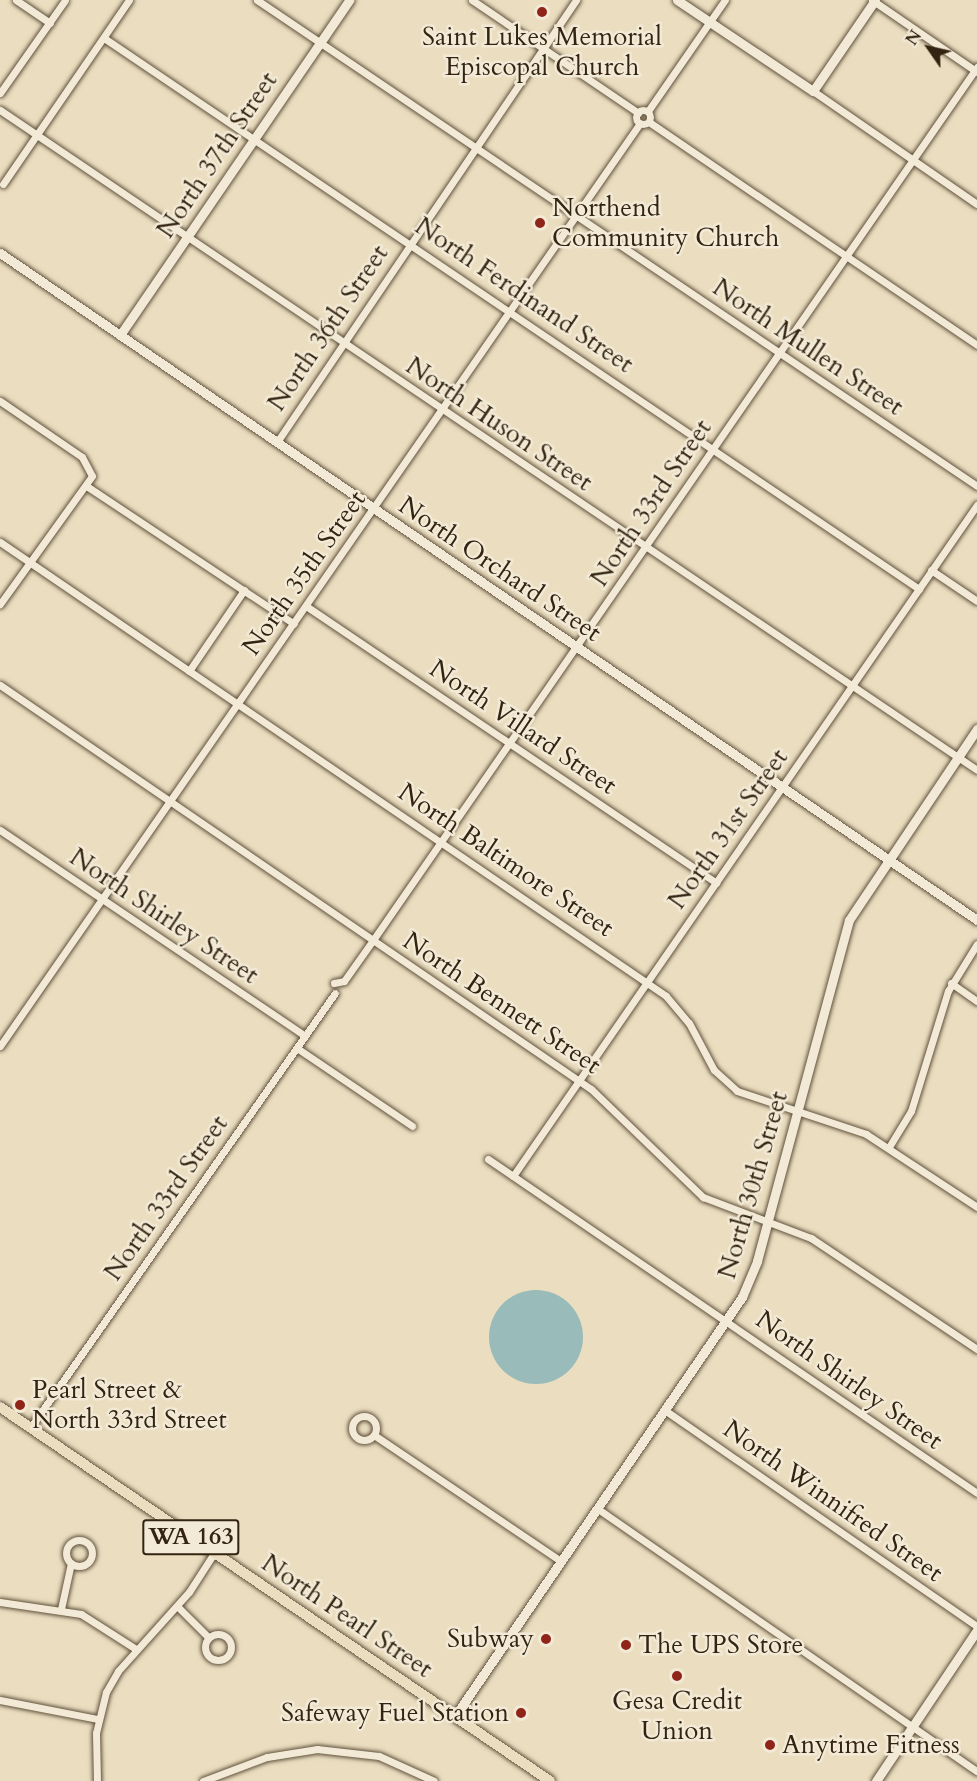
<!DOCTYPE html>
<html>
<head>
<meta charset="utf-8">
<style>
	body { margin:0 }
	#map { position:relative; width:977px; height:1781px; overflow:hidden; background:#ebdec0; font-family:Cardo,serif }
	div>[style] { position:absolute }
	.water>* { inset:0; background:#99bbb9 }
	.round { border-radius:50% }
	.roads { filter:drop-shadow(0 0 2px #61523d) drop-shadow(0 0 2px #61523d) }
	.street>* { height:7px; margin:-3.5px; padding:0 3.5px; transform-origin:3.5px; border-radius:3.5px; background:#f2ead6 }
	.street>.ring { margin:-3.5px; padding:0; box-sizing:content-box; background:none; border:7px solid #f2ead6; border-radius:50% }
	.secondary>* { height:9px; margin:-4.5px; padding:0 4.5px; transform-origin:4.5px; border-radius:4.5px; background:#f2ead6 }
	.primary>* { height:10px; margin:-5px; padding:0 5px; transform-origin:5px; border-radius:5px; background:#ebdec0 }
	.dots>* { width:16px; height:16px; translate:-50% -50%; box-sizing:border-box; border:3px solid #f2ead6; border-radius:50% }
	span { translate:-50% -50%; white-space:nowrap; text-align:center; line-height:1.15; -webkit-text-stroke:5px #f2ead6; paint-order:stroke }
	.shield-label span { padding:2px 4px; background:#f2ead6; border:2px solid; border-radius:4px; -webkit-text-stroke-width:0 }
	.shield-label { font-size:24px; color:#332411; font-weight:700 }
	.poi-label { font-size:26px; color:#332411 }
	.left { translate:0 -50%; text-align:left }
	.right { translate:-100% -50%; text-align:right }
	.street-label { font-size:26px; color:#332411 }
	.north { position:absolute; left:899px; top:18px; width:60px; height:60px; -webkit-text-stroke:4px #f2ead6; paint-order:stroke; rotate:304deg; font-size:16px; font-weight:700; line-height:24px; text-align:center; color:#332411 }
	.north::after { content:''; display:block; margin:auto; width:21px; height:27px; background:#332411; clip-path:polygon(50% 0,100% 100%,50% 72%,0 100%) }
</style>
</head>
<body>
<div id="map">
	<div class="water">
		<div class="round" style="left:489px;top:1290px;width:94px;height:94px"></div>
	</div>
	<div class="roads">
		<div class="street">
			<div style="left:16px;top:0;width:41px;rotate:34.1deg"></div>
			<div style="left:257px;top:0;width:869px;rotate:34.02deg"></div>
			<div style="left:472px;top:0;width:201px;rotate:34.2deg"></div>
			<div style="left:872px;top:0;width:127px;rotate:34.4deg"></div>
			<div style="left:104px;top:38px;width:984px;rotate:34.06deg"></div>
			<div style="left:813px;top:91px;width:199px;rotate:34.6deg"></div>
			<div style="left:0;top:93px;width:113px;rotate:-55deg"></div>
			<div style="left:0;top:110px;width:1179px;rotate:34.04deg"></div>
			<div class="ring" style="left:636px;top:110px;width:7px;height:7px"></div>
			<div style="left:648px;top:111px;width:135px;rotate:-55.3deg"></div>
			<div style="left:649px;top:122px;width:397px;rotate:34.2deg"></div>
			<div style="left:3px;top:184px;width:223px;rotate:-55.6deg"></div>
			<div style="left:0;top:401px;width:99px;rotate:34.3deg"></div>
			<div style="left:82px;top:457px;width:21px;rotate:62deg"></div>
			<div style="left:92px;top:476px;width:158px;rotate:125.7deg"></div>
			<div style="left:277px;top:442px;width:534px;rotate:-55.92deg"></div>
			<div style="left:88px;top:487px;width:247px;rotate:33.6deg"></div>
			<div style="left:0;top:542px;width:806px;rotate:34.28deg"></div>
			<div style="left:666px;top:996px;width:35px;rotate:50deg"></div>
			<div style="left:689px;top:1023px;width:53px;rotate:62deg"></div>
			<div style="left:714px;top:1070px;width:31px;rotate:42deg"></div>
			<div style="left:737px;top:1091px;width:136px;rotate:18.4deg"></div>
			<div style="left:866px;top:1134px;width:133px;rotate:33.3deg"></div>
			<div style="left:931px;top:570px;width:55px;rotate:34deg"></div>
			<div style="left:306px;top:606px;width:495px;rotate:34deg"></div>
			<div style="left:189px;top:671px;width:98px;rotate:-55.8deg"></div>
			<div style="left:0;top:685px;width:716px;rotate:34.36deg"></div>
			<div style="left:591px;top:1089px;width:156px;rotate:44deg"></div>
			<div style="left:703px;top:1197px;width:116px;rotate:20.8deg"></div>
			<div style="left:811px;top:1238px;width:200px;rotate:33.8deg"></div>
			<div style="left:0;top:830px;width:368px;rotate:34deg"></div>
			<div style="left:334px;top:983px;width:10px;rotate:-11deg"></div>
			<div style="left:344px;top:981px;width:50px;rotate:-54.7deg"></div>
			<div style="left:373px;top:940px;width:1062px;rotate:-55.32deg"></div>
			<div style="left:951px;top:983px;width:32px;rotate:35deg"></div>
			<div style="left:0;top:1046px;width:1123px;rotate:-55.26deg"></div>
			<div style="left:297px;top:1048px;width:139px;rotate:34.1deg"></div>
			<div style="left:889px;top:1147px;width:42px;rotate:-58.6deg"></div>
			<div style="left:911px;top:1111px;width:126px;rotate:-72.9deg"></div>
			<div style="left:948px;top:991px;width:55px;rotate:-58.3deg"></div>
			<div style="left:488px;top:1159px;width:592px;rotate:34.33deg"></div>
			<div style="left:513px;top:1176px;width:816px;rotate:-55.34deg"></div>
			<div style="left:666px;top:1411px;width:378px;rotate:34.7deg"></div>
			<div class="ring" style="left:352px;top:1416px;width:17px;height:17px"></div>
			<div style="left:30px;top:1428px;width:531px;rotate:-54.96deg"></div>
			<div style="left:374px;top:1435px;width:225px;rotate:34deg"></div>
			<div style="left:598px;top:1509px;width:461px;rotate:34.7deg"></div>
			<div class="ring" style="left:66px;top:1540px;width:19px;height:19px"></div>
			<div style="left:0;top:1602px;width:82px;rotate:8.4deg"></div>
			<div style="left:81px;top:1614px;width:65px;rotate:32.5deg"></div>
			<div style="left:177px;top:1606px;width:45px;rotate:45deg"></div>
			<div style="left:61px;top:1609px;width:47px;rotate:-77.7deg"></div>
			<div class="ring" style="left:205px;top:1634px;width:19px;height:19px"></div>
			<div style="left:0;top:1700px;width:100px;rotate:11deg"></div>
			<div style="left:97px;top:1781px;width:48px;rotate:-91.2deg"></div>
			<div style="left:96px;top:1733px;width:42px;rotate:-76.3deg"></div>
			<div style="left:106px;top:1692px;width:24px;rotate:-60deg"></div>
			<div style="left:118px;top:1671px;width:106px;rotate:-48.1deg"></div>
			<div style="left:189px;top:1592px;width:46px;rotate:-57.3deg"></div>
			<div style="left:203px;top:1781px;width:68px;rotate:-20.6deg"></div>
			<div style="left:267px;top:1757px;width:51px;rotate:-9.1deg"></div>
			<div style="left:317px;top:1749px;width:62px;rotate:6.4deg"></div>
			<div style="left:379px;top:1756px;width:60px;rotate:24.4deg"></div>
		</div>
		<div class="secondary">
			<div style="left:677px;top:0;width:164px;rotate:33.8deg"></div>
			<div style="left:813px;top:91px;width:110px;rotate:-55.7deg"></div>
			<div style="left:0;top:253px;width:1183px;rotate:34.32deg"></div>
			<div style="left:120px;top:335px;width:406px;rotate:-55.6deg"></div>
			<div style="left:455px;top:1716px;width:508px;rotate:-55.59deg"></div>
			<div style="left:742px;top:1297px;width:39px;rotate:-67deg"></div>
			<div style="left:757px;top:1261px;width:353px;rotate:-74.9deg"></div>
			<div style="left:849px;top:920px;width:230px;rotate:-56.2deg"></div>
			<div style="left:876px;top:1781px;width:182px;rotate:-56.2deg"></div>
		</div>
		<div class="primary">
			<div style="left:0;top:1407px;width:665px;rotate:34.22deg"></div>
		</div>
	</div>
	<div class="dots">
		<div style="left:542px;top:12px;background:#8f2418"></div>
		<div style="left:540px;top:223px;background:#8f2418"></div>
		<div style="left:20px;top:1405px;background:#8f2418"></div>
		<div style="left:546px;top:1639px;background:#8f2418"></div>
		<div style="left:626px;top:1645px;background:#8f2418"></div>
		<div style="left:677px;top:1676px;background:#8f2418"></div>
		<div style="left:521px;top:1713px;background:#8f2418"></div>
		<div style="left:770px;top:1745px;background:#8f2418"></div>
	</div>
	<div class="shield-label">
		<span style="left:191px;top:1537px">WA 163</span>
	</div>
	<div class="poi-label">
		<span style="left:542px;top:52px">Saint Lukes Memorial<br>Episcopal Church</span>
		<span class="left" style="left:552px;top:223px">Northend<br>Community Church</span>
		<span class="left" style="left:32px;top:1405px">Pearl Street &amp;<br>North 33rd Street</span>
		<span class="right" style="left:534px;top:1639px">Subway</span>
		<span class="left" style="left:638px;top:1645px">The UPS Store</span>
		<span style="left:677px;top:1716px">Gesa Credit<br>Union</span>
		<span class="right" style="left:509px;top:1713px">Safeway Fuel Station</span>
		<span class="left" style="left:782px;top:1745px">Anytime Fitness</span>
	</div>
	<div class="street-label">
		<span style="left:217px;top:155px;rotate:-56deg">North 37th Street</span>
		<span style="left:524px;top:295px;rotate:34deg">North Ferdinand Street</span>
		<span style="left:328px;top:328px;rotate:-56deg">North 36th Street</span>
		<span style="left:808px;top:347px;rotate:34deg">North Mullen Street</span>
		<span style="left:499px;top:424px;rotate:34deg">North Huson Street</span>
		<span style="left:651px;top:503px;rotate:-56deg">North 33rd Street</span>
		<span style="left:500px;top:569px;rotate:34deg">North Orchard Street</span>
		<span style="left:304px;top:573px;rotate:-55deg">North 35th Street</span>
		<span style="left:523px;top:727px;rotate:34deg">North Villard Street</span>
		<span style="left:728px;top:829px;rotate:-55deg">North 31st Street</span>
		<span style="left:506px;top:860px;rotate:34deg">North Baltimore Street</span>
		<span style="left:164px;top:916px;rotate:34deg">North Shirley Street</span>
		<span style="left:502px;top:1003px;rotate:34deg">North Bennett Street</span>
		<span style="left:753px;top:1185px;rotate:-74deg">North 30th Street</span>
		<span style="left:166px;top:1198px;rotate:-55deg">North 33rd Street</span>
		<span style="left:849px;top:1380px;rotate:35deg">North Shirley Street</span>
		<span style="left:833px;top:1501px;rotate:35deg">North Winnifred Street</span>
		<span style="left:347px;top:1616px;rotate:34deg">North Pearl Street</span>
	</div>
	<div class="north">N</div>
</div>
</body>
</html>
